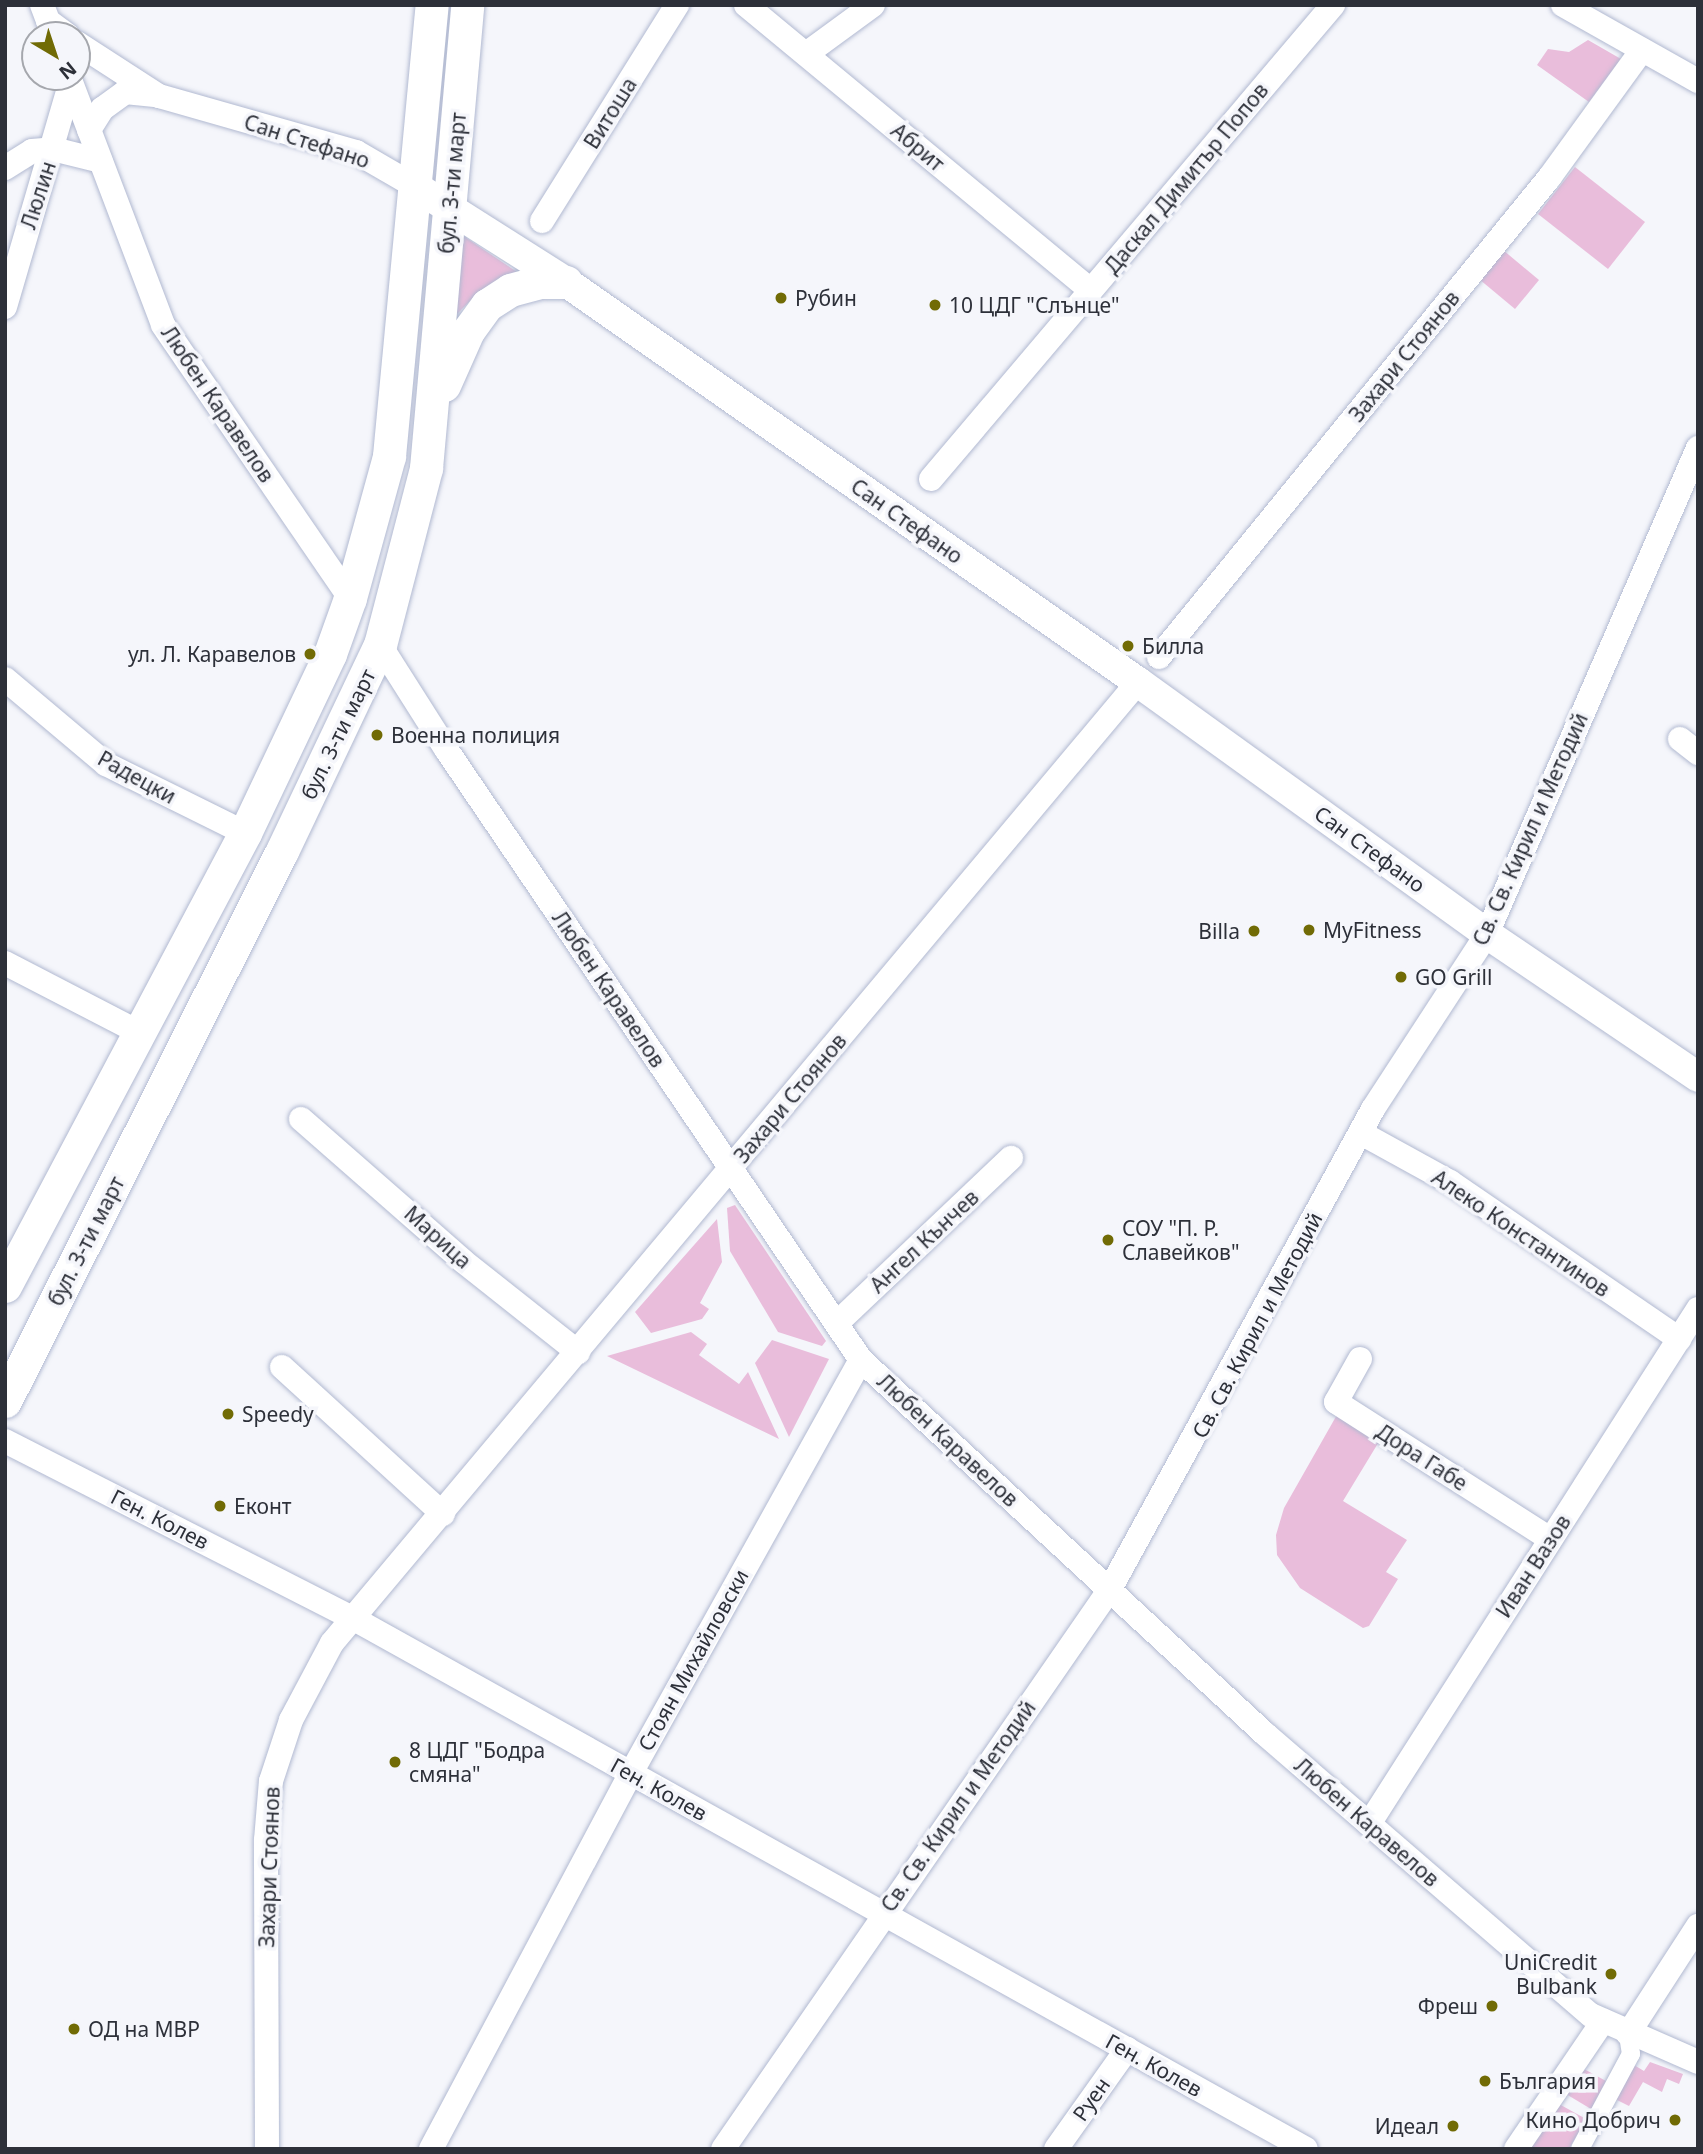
<!DOCTYPE html>
<html>
<head>
<meta charset="utf-8">
<style>
	body { margin:0 }
	#map { position:relative; width:1703px; height:2154px; overflow:hidden; background:#f5f6fb; font-family:"Noto Sans",sans-serif }
	div>[style] { position:absolute }
	.green>* { inset:0; background:#e9bddb }
	.roads { filter:drop-shadow(0 0 2px #b1b9d1) drop-shadow(0 0 2px #b1b9d1) }
	.pedestrian>* { height:18px; margin:-9px; padding:0 9px; transform-origin:9px; border-radius:9px; background:#fff }
	.minor>* { height:24px; margin:-12px; padding:0 12px; transform-origin:12px; border-radius:12px; background:#fff }
	.tertiary>* { height:30px; margin:-15px; padding:0 15px; transform-origin:15px; border-radius:15px; background:#fff }
	.secondary>* { height:33px; margin:-16.5px; padding:0 16.5px; transform-origin:16.5px; border-radius:16.5px; background:#fff }
	.dots>* { width:19px; height:19px; translate:-50% -50%; box-sizing:border-box; border:4px solid #f5f6fb; border-radius:50% }
	span { translate:-50% -50%; white-space:nowrap; text-align:center; line-height:1.15; -webkit-text-stroke:7px #f5f6fb; paint-order:stroke }
	.street-label { font-size:21px; color:#2d3039 }
	.poi-label { font-size:21px; color:#2d3039 }
	.left { translate:0 -50%; text-align:left }
	.right { translate:-100% -50%; text-align:right }
	.frame { position:absolute; inset:0; border:7px solid #2d3039; pointer-events:none }
	.north { position:absolute; left:21px; top:21px; width:70px; height:70px; box-sizing:border-box; background:#f5f6fb; border:2px solid #a5a7ad; border-radius:50%; rotate:141deg; font-size:19px; font-weight:700; line-height:28px; text-align:center; color:#2d3039 }
	.north::after { content:''; display:block; margin:auto; width:24px; height:32px; background:#716b05; clip-path:polygon(50% 0,100% 100%,50% 72%,0 100%) }
</style>
</head>
<body>
<div id="map">
	<div class="green">
		<div style="clip-path:polygon(1588px 40px,1621px 59px,1589px 102px,1537px 65px,1548px 49px,1569px 52px)"></div>
		<div style="clip-path:polygon(1575px 167px,1645px 222px,1608px 269px,1538px 214px)"></div>
		<div style="clip-path:polygon(462px 235px,520px 274px,472px 299px,451px 320px)"></div>
		<div style="clip-path:polygon(1503px 250px,1539px 280px,1515px 309px,1479px 279px)"></div>
		<div style="clip-path:polygon(735px 1205px,826px 1341px,822px 1346px,778px 1332px,730px 1251px,727px 1208px)"></div>
		<div style="clip-path:polygon(717px 1219px,722px 1262px,700px 1303px,709px 1309px,702px 1319px,651px 1333px,635px 1312px)"></div>
		<div style="clip-path:polygon(691px 1332px,707px 1344px,699px 1355px,739px 1384px,748px 1372px,779px 1439px,607px 1356px)"></div>
		<div style="clip-path:polygon(772px 1340px,829px 1359px,789px 1437px,755px 1363px)"></div>
		<div style="clip-path:polygon(1338px 1413px,1380px 1440px,1343px 1501px,1407px 1540px,1386px 1572px,1398px 1579px,1369px 1626px,1363px 1628px,1300px 1588px,1277px 1555px,1276px 1535px,1284px 1508px)"></div>
		<div style="clip-path:polygon(1650px 2062px,1683px 2074px,1679px 2084px,1667px 2079px,1662px 2092px,1643px 2082px,1629px 2106px,1615px 2099px,1634px 2065px,1644px 2071px)"></div>
		<div style="clip-path:polygon(1584px 2069px,1606px 2081px,1591px 2109px,1566px 2094px)"></div>
		<div style="clip-path:polygon(1559px 2104px,1586px 2119px,1569px 2149px,1528px 2149px)"></div>
	</div>
	<div class="roads">
		<div class="pedestrian">
			<div style="left:1580px;top:2149px;width:108px;rotate:-61.8deg"></div>
			<div style="left:1631px;top:2054px;width:20px;rotate:-99deg"></div>
		</div>
		<div class="minor">
			<div style="left:42px;top:5px;width:17px;rotate:69deg"></div>
			<div style="left:48px;top:21px;width:24px;rotate:36deg"></div>
			<div style="left:746px;top:5px;width:447px;rotate:39.6deg"></div>
			<div style="left:1563px;top:5px;width:155px;rotate:29.4deg"></div>
			<div style="left:77px;top:43px;width:98px;rotate:32.9deg"></div>
			<div style="left:159px;top:96px;width:205px;rotate:15.9deg"></div>
			<div style="left:356px;top:152px;width:66px;rotate:30.1deg"></div>
			<div style="left:806px;top:54px;width:83px;rotate:-36.2deg"></div>
			<div style="left:69px;top:77px;width:265px;rotate:69.2deg"></div>
			<div style="left:163px;top:325px;width:331px;rotate:55.6deg"></div>
			<div style="left:89px;top:130px;width:25px;rotate:-58deg"></div>
			<div style="left:102px;top:109px;width:29px;rotate:-36deg"></div>
			<div style="left:125px;top:92px;width:30px;rotate:6deg"></div>
			<div style="left:5px;top:168px;width:32px;rotate:-32deg"></div>
			<div style="left:32px;top:151px;width:21px;rotate:-5deg"></div>
			<div style="left:53px;top:149px;width:49px;rotate:14deg"></div>
			<div style="left:542px;top:221px;width:255px;rotate:-58deg"></div>
			<div style="left:5px;top:307px;width:234px;rotate:-73.7deg"></div>
			<div style="left:931px;top:479px;width:622px;rotate:-49.7deg"></div>
			<div style="left:380px;top:645px;width:123px;rotate:57.6deg"></div>
			<div style="left:446px;top:749px;width:739px;rotate:55.82deg"></div>
			<div style="left:861px;top:1360px;width:551px;rotate:42.79deg"></div>
			<div style="left:1265px;top:1734px;width:430px;rotate:40.8deg"></div>
			<div style="left:1591px;top:2015px;width:117px;rotate:23.7deg"></div>
			<div style="left:1159px;top:657px;width:618px;rotate:-50.85deg"></div>
			<div style="left:1549px;top:178px;width:158px;rotate:-54deg"></div>
			<div style="left:5px;top:679px;width:132px;rotate:40.1deg"></div>
			<div style="left:106px;top:764px;width:155px;rotate:26.4deg"></div>
			<div style="left:1680px;top:739px;width:23px;rotate:38deg"></div>
			<div style="left:5px;top:963px;width:152px;rotate:27.4deg"></div>
			<div style="left:301px;top:1119px;width:215px;rotate:41.2deg"></div>
			<div style="left:463px;top:1261px;width:147px;rotate:38.4deg"></div>
			<div style="left:1361px;top:1133px;width:102px;rotate:28.8deg"></div>
			<div style="left:1450px;top:1182px;width:278px;rotate:34.4deg"></div>
			<div style="left:837px;top:1323px;width:240px;rotate:-43.5deg"></div>
			<div style="left:1360px;top:1359px;width:49px;rotate:119.2deg"></div>
			<div style="left:1336px;top:1402px;width:254px;rotate:32.6deg"></div>
			<div style="left:282px;top:1367px;width:218px;rotate:42.4deg"></div>
			<div style="left:5px;top:1441px;width:394px;rotate:27deg"></div>
			<div style="left:356px;top:1620px;width:1087px;rotate:29.11deg"></div>
			<div style="left:1369px;top:1824px;width:611px;rotate:-57.43deg"></div>
			<div style="left:1628px;top:2034px;width:129px;rotate:-57.1deg"></div>
			<div style="left:267px;top:2149px;width:309px;rotate:-90.2deg"></div>
			<div style="left:266px;top:1840px;width:59px;rotate:-85.2deg"></div>
			<div style="left:271px;top:1781px;width:64px;rotate:-71.8deg"></div>
			<div style="left:291px;top:1720px;width:87px;rotate:-62deg"></div>
			<div style="left:332px;top:1643px;width:1254px;rotate:-50.01deg"></div>
			<div style="left:431px;top:2149px;width:426px;rotate:-62deg"></div>
			<div style="left:631px;top:1773px;width:473px;rotate:-60.9deg"></div>
			<div style="left:723px;top:2149px;width:681px;rotate:-55.35deg"></div>
			<div style="left:1110px;top:1589px;width:547px;rotate:-61.28deg"></div>
			<div style="left:1373px;top:1109px;width:209px;rotate:-56.9deg"></div>
			<div style="left:1487px;top:934px;width:530px;rotate:-66.53deg"></div>
			<div style="left:1056px;top:2149px;width:123px;rotate:-54.6deg"></div>
			<div style="left:1516px;top:2149px;width:155px;rotate:-55.8deg"></div>
		</div>
		<div class="tertiary">
			<div style="left:413px;top:185px;width:181px;rotate:32.4deg"></div>
			<div style="left:566px;top:282px;width:698px;rotate:34.97deg"></div>
			<div style="left:1138px;top:682px;width:430px;rotate:35.8deg"></div>
			<div style="left:1487px;top:934px;width:255px;rotate:34.1deg"></div>
		</div>
		<div class="secondary">
			<div style="left:444px;top:385px;width:59px;rotate:-66deg"></div>
			<div style="left:468px;top:331px;width:32px;rotate:-54deg"></div>
			<div style="left:487px;top:305px;width:27px;rotate:-33deg"></div>
			<div style="left:510px;top:290px;width:30px;rotate:-15deg"></div>
			<div style="left:539px;top:282px;width:27px"></div>
			<div style="left:5px;top:1286px;width:513px;rotate:-62.09deg"></div>
			<div style="left:245px;top:833px;width:198px;rotate:-64.6deg"></div>
			<div style="left:330px;top:654px;width:59px;rotate:-70.3deg"></div>
			<div style="left:350px;top:598px;width:147px;rotate:-74.6deg"></div>
			<div style="left:389px;top:456px;width:453px;rotate:-84.6deg"></div>
			<div style="left:5px;top:1401px;width:616px;rotate:-63.27deg"></div>
			<div style="left:282px;top:851px;width:228px;rotate:-64.6deg"></div>
			<div style="left:380px;top:645px;width:183px;rotate:-75.4deg"></div>
			<div style="left:426px;top:468px;width:465px;rotate:-84.9deg"></div>
		</div>
	</div>
	<div class="dots">
		<div style="left:781px;top:298px;background:#716b05"></div>
		<div style="left:935px;top:305px;background:#716b05"></div>
		<div style="left:1128px;top:646px;background:#716b05"></div>
		<div style="left:310px;top:654px;background:#716b05"></div>
		<div style="left:377px;top:735px;background:#716b05"></div>
		<div style="left:1309px;top:930px;background:#716b05"></div>
		<div style="left:1254px;top:931px;background:#716b05"></div>
		<div style="left:1401px;top:977px;background:#716b05"></div>
		<div style="left:1108px;top:1240px;background:#716b05"></div>
		<div style="left:228px;top:1414px;background:#716b05"></div>
		<div style="left:220px;top:1506px;background:#716b05"></div>
		<div style="left:395px;top:1762px;background:#716b05"></div>
		<div style="left:1611px;top:1974px;background:#716b05"></div>
		<div style="left:1492px;top:2006px;background:#716b05"></div>
		<div style="left:74px;top:2029px;background:#716b05"></div>
		<div style="left:1485px;top:2081px;background:#716b05"></div>
		<div style="left:1675px;top:2120px;background:#716b05"></div>
		<div style="left:1453px;top:2126px;background:#716b05"></div>
	</div>
	<div class="street-label">
		<span style="left:610px;top:113px;rotate:-58deg">Витоша</span>
		<span style="left:307px;top:141px;rotate:18deg">Сан Стефано</span>
		<span style="left:918px;top:147px;rotate:40deg">Абрит</span>
		<span style="left:1186px;top:178px;rotate:-50deg">Даскал Димитър Попов</span>
		<span style="left:452px;top:183px;rotate:-85deg">бул. 3-ти март</span>
		<span style="left:38px;top:195px;rotate:-72deg">Люлин</span>
		<span style="left:1404px;top:356px;rotate:-51deg">Захари Стоянов</span>
		<span style="left:218px;top:404px;rotate:56deg">Любен Каравелов</span>
		<span style="left:907px;top:521px;rotate:35deg">Сан Стефано</span>
		<span style="left:338px;top:734px;rotate:-64deg">бул. 3-ти март</span>
		<span style="left:137px;top:777px;rotate:29deg">Радецки</span>
		<span style="left:1530px;top:829px;rotate:-66deg">Св. Св. Кирил и Методий</span>
		<span style="left:1370px;top:849px;rotate:36deg">Сан Стефано</span>
		<span style="left:609px;top:989px;rotate:56deg">Любен Каравелов</span>
		<span style="left:790px;top:1098px;rotate:-50deg">Захари Стоянов</span>
		<span style="left:1521px;top:1233px;rotate:34deg">Алеко Константинов</span>
		<span style="left:438px;top:1237px;rotate:42deg">Марица</span>
		<span style="left:86px;top:1241px;rotate:-63deg">бул. 3-ти март</span>
		<span style="left:924px;top:1241px;rotate:-43deg">Ангел Кънчев</span>
		<span style="left:1257px;top:1325px;rotate:-62deg">Св. Св. Кирил и Методий</span>
		<span style="left:948px;top:1440px;rotate:43deg">Любен Каравелов</span>
		<span style="left:1422px;top:1457px;rotate:33deg">Дора Габе</span>
		<span style="left:160px;top:1519px;rotate:27deg">Ген. Колев</span>
		<span style="left:1533px;top:1566px;rotate:-57deg">Иван Вазов</span>
		<span style="left:693px;top:1660px;rotate:-61deg">Стоян Михайловски</span>
		<span style="left:659px;top:1789px;rotate:29deg">Ген. Колев</span>
		<span style="left:958px;top:1806px;rotate:-55deg">Св. Св. Кирил и Методий</span>
		<span style="left:1367px;top:1822px;rotate:41deg">Любен Каравелов</span>
		<span style="left:269px;top:1867px;rotate:-88deg">Захари Стоянов</span>
		<span style="left:1154px;top:2065px;rotate:29deg">Ген. Колев</span>
		<span style="left:1091px;top:2099px;rotate:-55deg">Руен</span>
	</div>
	<div class="poi-label">
		<span class="left" style="left:795px;top:298px">Рубин</span>
		<span class="left" style="left:949px;top:305px">10 ЦДГ "Слънце"</span>
		<span class="left" style="left:1142px;top:646px">Билла</span>
		<span class="right" style="left:296px;top:654px">ул. Л. Каравелов</span>
		<span class="left" style="left:391px;top:735px">Военна полиция</span>
		<span class="left" style="left:1323px;top:930px">MyFitness</span>
		<span class="right" style="left:1240px;top:931px">Billa</span>
		<span class="left" style="left:1415px;top:977px">GO Grill</span>
		<span class="left" style="left:1122px;top:1240px">СОУ "П. Р.<br>Славейков"</span>
		<span class="left" style="left:242px;top:1414px">Speedy</span>
		<span class="left" style="left:234px;top:1506px">Еконт</span>
		<span class="left" style="left:409px;top:1762px">8 ЦДГ "Бодра<br>смяна"</span>
		<span class="right" style="left:1597px;top:1974px">UniCredit<br>Bulbank</span>
		<span class="right" style="left:1478px;top:2006px">Фреш</span>
		<span class="left" style="left:88px;top:2029px">ОД на МВР</span>
		<span class="left" style="left:1499px;top:2081px">България</span>
		<span class="right" style="left:1661px;top:2120px">Кино Добрич</span>
		<span class="right" style="left:1439px;top:2126px">Идеал</span>
	</div>
	<div class="frame"></div>
	<div class="north">N</div>
</div>
</body>
</html>
